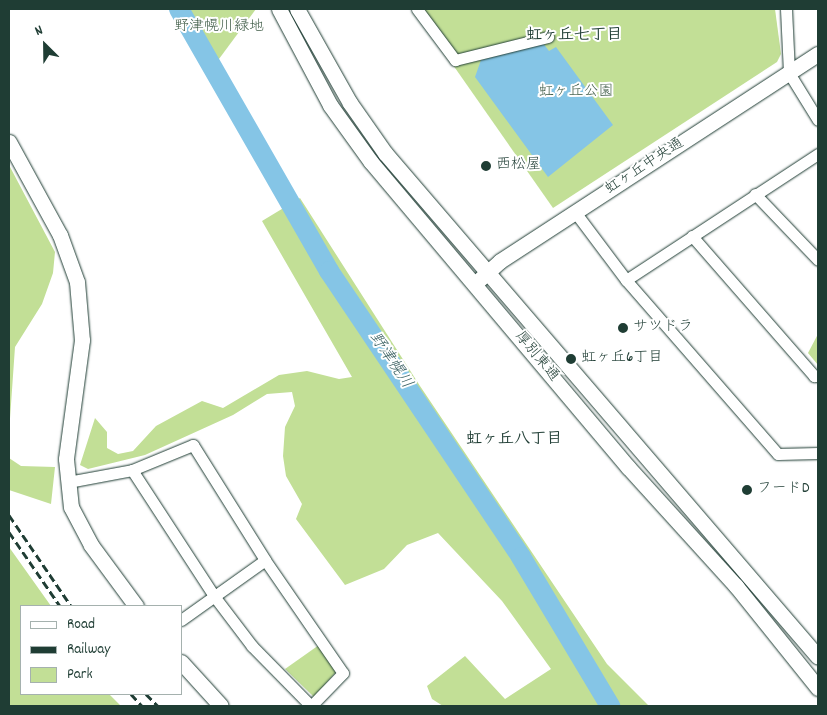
<!DOCTYPE html>
<html>
<head>
<meta charset="utf-8">
<style>
	body { margin:0 }
	#map { position:relative; width:827px; height:715px; overflow:hidden; background:#fff; font-family:Dekko,"Klee One",sans-serif }
	div>[style] { position:absolute }
	.green>* { inset:0; background:#c2df96 }
	.water>* { inset:0; background:#85c5e6 }
	.river>* { height:20px; margin:-10px; padding:0 10px; transform-origin:10px; border-radius:10px; background:#85c5e6 }
	.roads { filter:drop-shadow(0 0 1px #1f3d34) drop-shadow(0 0 1px #1f3d34) }
	.minor>* { height:11px; margin:-5.5px; padding:0 5.5px; transform-origin:5.5px; border-radius:5.5px; background:#fff }
	.tertiary>* { height:15px; margin:-7.5px; padding:0 7.5px; transform-origin:7.5px; border-radius:7.5px; background:#fff }
	.rail>* { height:3px; margin-top:-1.5px; transform-origin:0; background:repeating-linear-gradient(90deg,#1f3d34 0 8px,transparent 0 12px) }
	.dots>* { width:14px; height:14px; translate:-50% -50%; box-sizing:border-box; border:2px solid #fff; border-radius:50% }
	span { translate:-50% -50%; white-space:nowrap; text-align:center; line-height:1.15; -webkit-text-stroke:4px #fff; paint-order:stroke }
	.park-label { font-size:15px; color:#405d48 }
	.poi-label { font-size:15px; color:#1f3d34 }
	.left { translate:0 -50%; text-align:left }
	.street-label { font-size:15px; color:#1f3d34 }
	.neighbourhood-label { font-size:16px; color:#1f3d34; font-weight:700 }
	.water-label { font-size:16px; color:#385f60; font-style:italic }
	.frame { position:absolute; inset:0; border:10px solid #1f3d34; pointer-events:none }
	.legend { position:absolute; left:20px; top:605px; width:162px; height:90px; box-sizing:border-box; background:#fff; border:1px solid #a5b1ae; margin:0; padding:6px 9px; list-style:none; font-size:15px; color:#1f3d34 }
	.legend li { display:flex; align-items:center; gap:10px; height:25px }
	.legend b { width:25px; border:1px solid #a5b1ae }
	.north { position:absolute; left:20px; top:20px; width:50px; height:50px; -webkit-text-stroke:4px #fff; paint-order:stroke; rotate:337deg; font-size:14px; font-weight:700; line-height:20px; text-align:center; color:#1f3d34 }
	.north::after { content:''; display:block; margin:auto; width:18px; height:22px; background:#1f3d34; clip-path:polygon(50% 0,100% 100%,50% 72%,0 100%) }
</style>
</head>
<body>
<div id="map">
	<div class="green">
		<div style="clip-path:polygon(187px 9px,256px 9px,216px 63px)"></div>
		<div style="clip-path:polygon(424px 9px,775px 9px,781px 54px,777px 62px,553px 208px,439px 45px)"></div>
		<div style="clip-path:polygon(9px 165px,55px 252px,53px 273px,42px 304px,15px 347px,9px 433px)"></div>
		<div style="clip-path:polygon(300px 198px,420px 386px,607px 664px,649px 706px,443px 706px,432px 699px,427px 686px,465px 656px,505px 699px,551px 669px,502px 601px,438px 533px,407px 545px,384px 569px,345px 585px,296px 519px,302px 504px,286px 476px,283px 456px,285px 427px,295px 406px,292px 392px,267px 394px,233px 415px,145px 455px,88px 469px,80px 465px,95px 418px,107px 432px,107px 448px,118px 454px,133px 451px,156px 426px,202px 401px,223px 408px,279px 375px,307px 371px,339px 379px,352px 377px,262px 221px)"></div>
		<div style="clip-path:polygon(818px 334px,818px 365px,808px 353px)"></div>
		<div style="clip-path:polygon(9px 458px,21px 466px,55px 467px,51px 504px,9px 490px)"></div>
		<div style="clip-path:polygon(9px 547px,51px 606px,21px 606px,21px 694px,109px 694px,121px 706px,9px 706px)"></div>
		<div style="clip-path:polygon(319px 645px,336px 672px,314px 697px,285px 669px)"></div>
	</div>
	<div class="water">
		<div style="clip-path:polygon(543px 43px,549px 51px,556px 47px,613px 125px,548px 177px,475px 77px,481px 60px)"></div>
	</div>
	<div class="river">
		<div style="left:179px;top:9px;width:302px;rotate:60.2deg"></div>
		<div style="left:329px;top:271px;width:344px;rotate:56.1deg"></div>
		<div style="left:521px;top:557px;width:174px;rotate:59.1deg"></div>
	</div>
	<div class="roads">
		<div class="minor">
			<div style="left:417px;top:9px;width:64px;rotate:53.3deg"></div>
			<div style="left:455px;top:60px;width:96px;rotate:-13.9deg"></div>
			<div style="left:786px;top:9px;width:64px;rotate:87.3deg"></div>
			<div style="left:789px;top:73px;width:55px;rotate:58.3deg"></div>
			<div style="left:755px;top:194px;width:91px;rotate:46.3deg"></div>
			<div style="left:575px;top:212px;width:85px;rotate:53.1deg"></div>
			<div style="left:626px;top:280px;width:231px;rotate:48.9deg"></div>
			<div style="left:778px;top:454px;width:40px;rotate:-1.4deg"></div>
			<div style="left:692px;top:236px;width:186px;rotate:48.9deg"></div>
			<div style="left:814px;top:376px;width:4px"></div>
			<div style="left:626px;top:280px;width:230px;rotate:-33.3deg"></div>
			<div style="left:132px;top:470px;width:150px;rotate:56.9deg"></div>
			<div style="left:214px;top:596px;width:63px;rotate:52.8deg"></div>
			<div style="left:252px;top:646px;width:84px;rotate:45.5deg"></div>
			<div style="left:68px;top:482px;width:65px;rotate:-10.6deg"></div>
			<div style="left:132px;top:470px;width:66px;rotate:-22.3deg"></div>
			<div style="left:193px;top:445px;width:136px;rotate:57.9deg"></div>
			<div style="left:265px;top:560px;width:137px;rotate:55.4deg"></div>
			<div style="left:343px;top:673px;width:46px;rotate:134.1deg"></div>
			<div style="left:181px;top:620px;width:103px;rotate:-35.5deg"></div>
		</div>
		<div class="tertiary">
			<div style="left:279px;top:9px;width:109px;rotate:62deg"></div>
			<div style="left:330px;top:105px;width:70px;rotate:54.3deg"></div>
			<div style="left:371px;top:162px;width:399px;rotate:49.9deg"></div>
			<div style="left:628px;top:467px;width:161px;rotate:47.8deg"></div>
			<div style="left:736px;top:586px;width:131px;rotate:51.2deg"></div>
			<div style="left:297px;top:9px;width:108px;rotate:60.6deg"></div>
			<div style="left:350px;top:103px;width:61px;rotate:55deg"></div>
			<div style="left:385px;top:153px;width:664px;rotate:49.33deg"></div>
			<div style="left:9px;top:142px;width:106px;rotate:61.3deg"></div>
			<div style="left:60px;top:235px;width:50px;rotate:70.1deg"></div>
			<div style="left:77px;top:282px;width:58px;rotate:85.1deg"></div>
			<div style="left:82px;top:340px;width:120px;rotate:97.7deg"></div>
			<div style="left:66px;top:459px;width:48px;rotate:84.1deg"></div>
			<div style="left:71px;top:507px;width:43px;rotate:62.2deg"></div>
			<div style="left:91px;top:545px;width:76px;rotate:53.6deg"></div>
			<div style="left:479px;top:280px;width:28px;rotate:-42deg"></div>
			<div style="left:500px;top:261px;width:379px;rotate:-33.1deg"></div>
			<div style="left:181px;top:662px;width:59px;rotate:47.7deg"></div>
		</div>
	</div>
	<div class="rail">
		<div style="left:9px;top:515px;width:110px;rotate:55.7deg"></div>
		<div style="left:9px;top:532px;width:90px;rotate:55.4deg"></div>
		<div style="left:131px;top:694px;width:16px;rotate:47deg"></div>
		<div style="left:146px;top:694px;width:17px;rotate:45deg"></div>
	</div>
	<div class="dots">
		<div style="left:486px;top:166px;background:#1f3d34"></div>
		<div style="left:623px;top:328px;background:#1f3d34"></div>
		<div style="left:571px;top:359px;background:#1f3d34"></div>
		<div style="left:747px;top:490px;background:#1f3d34"></div>
	</div>
	<div class="park-label">
		<span style="left:219px;top:28px">野津幌川緑地</span>
		<span style="left:576px;top:93px">虹ヶ丘公園</span>
	</div>
	<div class="poi-label">
		<span class="left" style="left:496px;top:166px">西松屋</span>
		<span class="left" style="left:633px;top:328px">サツドラ</span>
		<span class="left" style="left:581px;top:359px">虹ヶ丘6丁目</span>
		<span class="left" style="left:757px;top:490px">フードD</span>
	</div>
	<div class="street-label">
		<span style="left:645px;top:167px;rotate:-33deg">虹ヶ丘中央通</span>
		<span style="left:536px;top:357px;rotate:50deg">厚別東通</span>
	</div>
	<div class="neighbourhood-label">
		<span style="left:574px;top:36px">虹ヶ丘七丁目</span>
		<span style="left:514px;top:440px">虹ヶ丘八丁目</span>
	</div>
	<div class="water-label">
		<span style="left:390px;top:361px;rotate:56deg">野津幌川</span>
	</div>
	<div class="frame"></div>
	<ul class="legend">
	<li><b style="height:6px;background:#fff"></b>Road</li>
	<li><b style="height:6px;background:#1f3d34"></b>Railway</li>
	<li><b style="height:14px;background:#c2df96"></b>Park</li>
	</ul>
	<div class="north">N</div>
</div>
</body>
</html>
